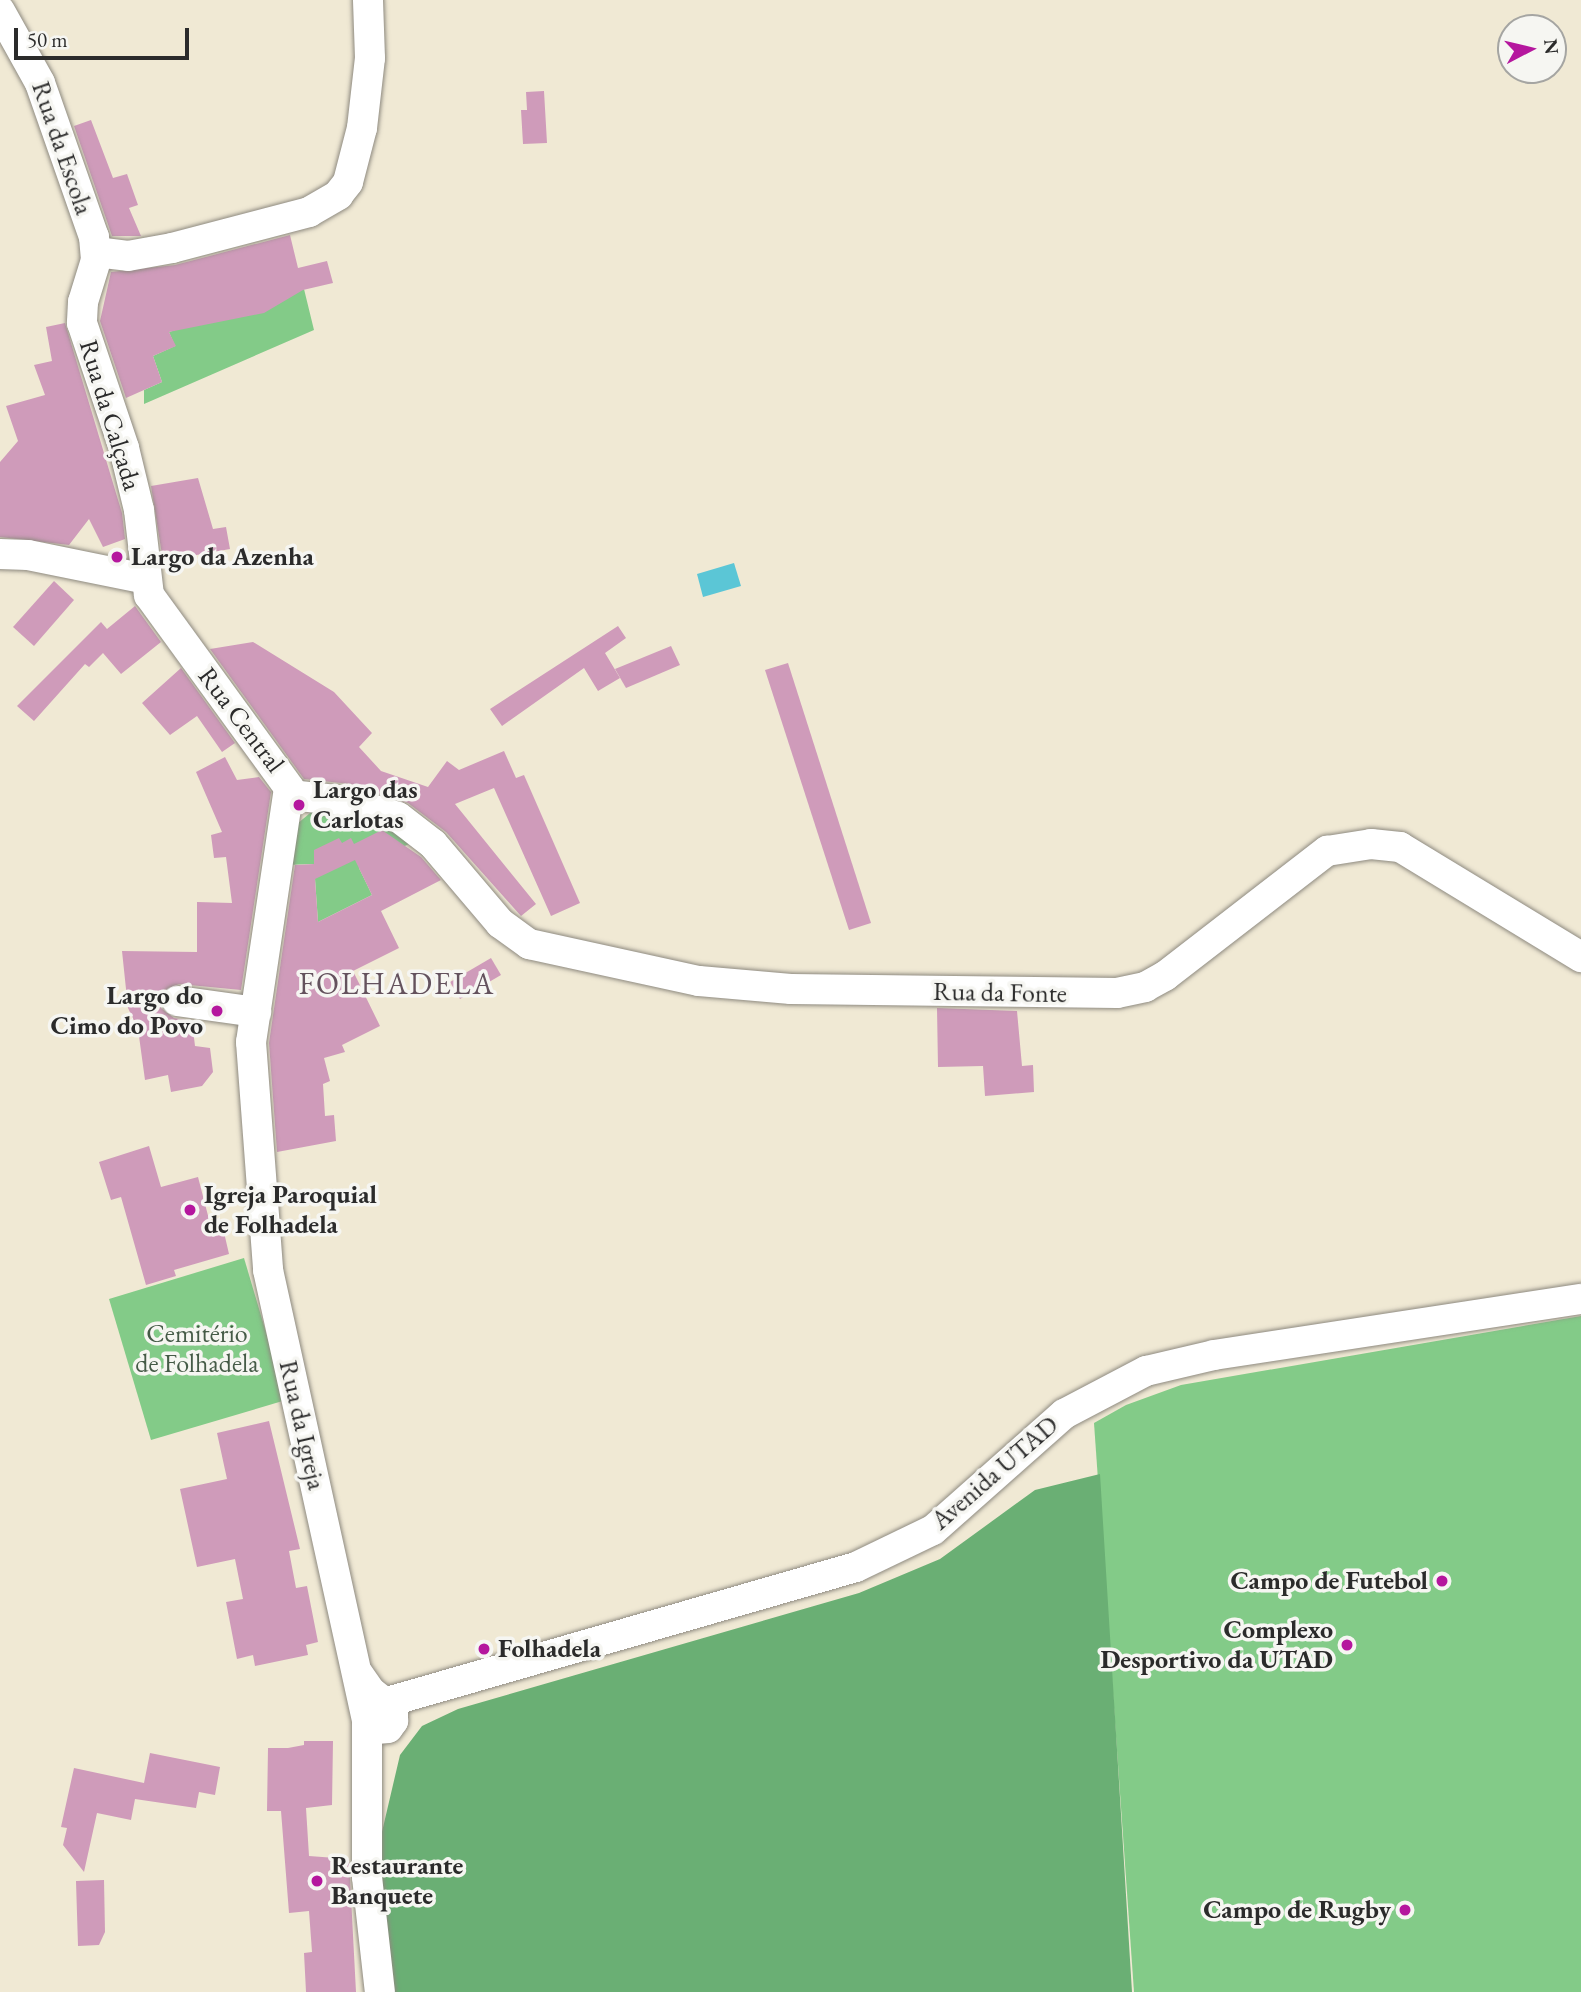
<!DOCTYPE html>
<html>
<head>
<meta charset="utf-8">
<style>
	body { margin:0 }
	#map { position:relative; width:1581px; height:1992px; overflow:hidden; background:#f0e9d4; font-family:"EB Garamond",serif }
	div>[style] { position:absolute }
	.green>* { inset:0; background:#83cb88 }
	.forest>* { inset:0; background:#6aaf74 }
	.water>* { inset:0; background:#5bc6d6 }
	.building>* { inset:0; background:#cf9bba }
	.roads { filter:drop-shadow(0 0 2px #8e8a80) drop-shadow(0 0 2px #8e8a80) }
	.minor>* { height:30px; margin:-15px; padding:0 15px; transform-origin:15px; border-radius:15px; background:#fff }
	.dots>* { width:19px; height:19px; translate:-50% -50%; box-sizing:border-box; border:4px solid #f6f6f2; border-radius:50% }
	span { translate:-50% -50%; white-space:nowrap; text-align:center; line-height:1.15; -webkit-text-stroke:7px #f6f6f2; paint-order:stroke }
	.street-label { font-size:26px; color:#2b2b2b }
	.poi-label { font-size:26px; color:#2b2b2b; font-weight:700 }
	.left { translate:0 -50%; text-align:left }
	.right { translate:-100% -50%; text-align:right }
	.park-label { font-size:26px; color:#455b47 }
	.quarter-label { font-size:30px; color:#64525d; letter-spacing:2px }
	.north { position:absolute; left:1497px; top:14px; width:70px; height:70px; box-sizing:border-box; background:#f6f6f2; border:2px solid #a5a5a2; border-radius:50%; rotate:83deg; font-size:19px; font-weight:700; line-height:28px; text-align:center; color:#2b2b2b }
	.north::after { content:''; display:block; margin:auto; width:24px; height:32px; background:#b5179e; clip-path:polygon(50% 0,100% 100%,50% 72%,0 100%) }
	.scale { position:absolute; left:14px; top:28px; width:175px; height:32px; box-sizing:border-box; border:4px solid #2b2b2b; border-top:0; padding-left:9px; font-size:21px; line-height:24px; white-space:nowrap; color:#2b2b2b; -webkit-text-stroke:5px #f6f6f2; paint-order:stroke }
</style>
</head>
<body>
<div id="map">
	<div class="green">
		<div style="clip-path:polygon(304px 289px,314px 330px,144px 404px,144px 390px,162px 382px,153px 356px,175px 346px,169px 332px)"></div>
		<div style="clip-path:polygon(316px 808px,389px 827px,409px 844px,359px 868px,372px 895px,318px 922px,314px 864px,285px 865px,297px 824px)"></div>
		<div style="clip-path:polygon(244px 1258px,286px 1400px,151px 1440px,109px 1299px)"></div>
		<div style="clip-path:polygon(1581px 1316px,1581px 1992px,1134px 1992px,1094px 1423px,1126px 1405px,1181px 1385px)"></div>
	</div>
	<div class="forest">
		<div style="clip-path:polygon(1100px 1474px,1132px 1992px,390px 1992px,381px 1921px,381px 1836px,400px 1755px,422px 1726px,458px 1709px,859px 1593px,940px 1559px,1035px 1490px)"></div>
	</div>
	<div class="water">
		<div style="clip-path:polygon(734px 563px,741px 586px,703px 597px,697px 574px)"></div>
	</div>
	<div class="building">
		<div style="clip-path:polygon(544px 91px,547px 143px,523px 144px,521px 110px,527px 110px,526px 92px)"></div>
		<div style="clip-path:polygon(91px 120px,113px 178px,127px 174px,138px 205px,129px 208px,141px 236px,112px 236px,74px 126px)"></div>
		<div style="clip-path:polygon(290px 235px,298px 268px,327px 261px,333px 283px,303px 290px,264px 313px,169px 332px,176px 346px,153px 356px,162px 382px,126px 398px,100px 321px,111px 272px,175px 265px)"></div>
		<div style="clip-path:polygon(65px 323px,122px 513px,125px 539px,103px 547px,89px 519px,69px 545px,0 537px,0 462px,18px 441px,6px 406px,45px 395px,34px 365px,52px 361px,46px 327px)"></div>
		<div style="clip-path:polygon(198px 478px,213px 529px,226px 527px,230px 549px,163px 561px,151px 486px)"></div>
		<div style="clip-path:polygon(54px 581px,74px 600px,34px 646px,13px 627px)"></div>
		<div style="clip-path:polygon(135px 606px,161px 642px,121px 674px,103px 653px,89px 667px,85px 664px,34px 721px,17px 706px,101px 622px,107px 629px)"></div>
		<div style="clip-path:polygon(618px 626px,626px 638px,605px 653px,620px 678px,598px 691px,584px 668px,502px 726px,490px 709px)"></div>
		<div style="clip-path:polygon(253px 642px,334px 692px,372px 733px,359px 747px,381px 771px,428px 787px,447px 761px,459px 770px,504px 751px,516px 778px,524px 775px,580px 903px,551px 916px,494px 788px,455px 804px,536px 904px,521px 916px,446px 832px,408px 803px,350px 784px,304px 779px,210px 649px)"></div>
		<div style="clip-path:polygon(671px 646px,680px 665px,626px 688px,615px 669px)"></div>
		<div style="clip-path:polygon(788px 663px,871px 923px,849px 930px,765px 670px)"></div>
		<div style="clip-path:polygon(181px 668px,235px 743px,222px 752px,197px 716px,170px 735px,142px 703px)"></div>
		<div style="clip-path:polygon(225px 757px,237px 780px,259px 777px,271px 792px,241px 990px,179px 984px,163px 991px,161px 1008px,174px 1018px,192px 1021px,195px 1046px,210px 1048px,213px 1072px,202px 1086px,171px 1092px,168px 1075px,145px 1080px,138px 1029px,128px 1008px,122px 951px,197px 952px,197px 902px,232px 903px,226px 857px,214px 858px,211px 835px,222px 832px,196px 772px)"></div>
		<div style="clip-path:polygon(evenodd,382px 830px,421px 857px,441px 880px,381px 911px,399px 948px,353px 971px,380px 1026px,342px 1045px,345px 1052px,324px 1058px,330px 1081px,323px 1084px,325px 1116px,334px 1115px,336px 1141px,277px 1152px,269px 1043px,295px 865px,314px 864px,314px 850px,339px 838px,342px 843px,351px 838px,354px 844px,382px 830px,355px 860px,372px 895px,318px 922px,315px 879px,355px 860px)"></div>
		<div style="clip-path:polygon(491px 958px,501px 975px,460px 999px,450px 982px)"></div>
		<div style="clip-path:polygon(937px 1008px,1017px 1011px,1022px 1066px,1033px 1065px,1034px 1092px,985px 1096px,983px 1066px,938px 1067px)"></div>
		<div style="clip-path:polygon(149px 1146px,161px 1187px,198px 1177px,212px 1231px,223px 1228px,229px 1254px,174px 1270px,176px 1276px,146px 1285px,121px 1197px,111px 1200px,99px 1162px)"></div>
		<div style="clip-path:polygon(269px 1421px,300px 1549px,289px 1551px,296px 1588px,307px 1586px,318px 1642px,306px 1645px,308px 1655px,255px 1666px,253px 1655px,237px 1659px,226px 1602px,243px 1599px,235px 1559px,197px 1567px,180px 1489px,227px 1479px,217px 1433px)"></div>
		<div style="clip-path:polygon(304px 1741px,333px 1741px,332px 1805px,306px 1808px,309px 1856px,349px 1859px,356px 1992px,306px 1992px,304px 1953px,312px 1952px,309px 1911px,289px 1913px,281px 1811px,267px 1811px,268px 1748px,288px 1748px,304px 1745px)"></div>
		<div style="clip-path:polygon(150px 1753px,220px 1767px,215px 1795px,199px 1792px,196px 1808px,135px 1799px,131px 1820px,97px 1813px,84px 1872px,63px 1845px,67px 1828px,61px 1827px,74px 1768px,144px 1783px)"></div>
		<div style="clip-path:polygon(104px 1880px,105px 1932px,99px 1945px,78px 1946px,76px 1881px)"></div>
	</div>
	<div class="roads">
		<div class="minor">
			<div style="left:0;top:11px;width:82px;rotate:60.9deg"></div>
			<div style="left:40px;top:83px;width:163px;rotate:70.7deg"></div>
			<div style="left:94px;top:237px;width:23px;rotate:85deg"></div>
			<div style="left:96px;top:260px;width:44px;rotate:107.2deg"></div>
			<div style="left:83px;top:302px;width:21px;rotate:93deg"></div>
			<div style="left:82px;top:323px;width:132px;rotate:71.4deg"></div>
			<div style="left:124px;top:448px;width:64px;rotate:76.4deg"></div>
			<div style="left:139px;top:510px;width:86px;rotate:83.3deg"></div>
			<div style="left:149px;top:595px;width:238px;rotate:54deg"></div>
			<div style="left:289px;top:788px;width:257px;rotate:98.5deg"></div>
			<div style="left:251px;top:1042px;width:229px;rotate:85.7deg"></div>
			<div style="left:268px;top:1270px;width:462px;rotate:77.6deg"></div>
			<div style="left:367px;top:1721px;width:12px;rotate:42deg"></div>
			<div style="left:376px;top:1729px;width:12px;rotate:-5deg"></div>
			<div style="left:388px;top:1728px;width:9px;rotate:-54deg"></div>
			<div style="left:393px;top:1721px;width:12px;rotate:-90deg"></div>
			<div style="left:393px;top:1709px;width:28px;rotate:-142deg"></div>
			<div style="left:371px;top:1692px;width:21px;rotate:-125deg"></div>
			<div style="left:96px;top:252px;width:32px;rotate:7deg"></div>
			<div style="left:128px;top:256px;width:45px;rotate:-10.3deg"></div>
			<div style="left:172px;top:248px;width:142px;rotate:-14.7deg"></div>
			<div style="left:309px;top:212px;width:34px;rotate:-30deg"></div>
			<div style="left:338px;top:195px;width:16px;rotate:-52deg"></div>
			<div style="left:348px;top:182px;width:56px;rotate:-75.5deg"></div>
			<div style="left:362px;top:128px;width:70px;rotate:-83.5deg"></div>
			<div style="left:370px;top:58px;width:58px;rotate:-92deg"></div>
			<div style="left:0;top:554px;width:28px;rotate:2deg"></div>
			<div style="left:28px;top:555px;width:120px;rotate:11.5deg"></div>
			<div style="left:290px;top:795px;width:55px;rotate:6.2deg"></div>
			<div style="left:345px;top:801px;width:55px;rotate:16.8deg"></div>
			<div style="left:398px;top:817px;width:44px;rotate:37.6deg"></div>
			<div style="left:433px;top:844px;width:104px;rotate:49.7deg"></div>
			<div style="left:500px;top:923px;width:36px;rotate:36deg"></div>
			<div style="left:529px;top:944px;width:174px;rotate:12.3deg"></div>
			<div style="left:699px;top:981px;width:92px;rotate:5deg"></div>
			<div style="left:791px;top:989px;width:326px;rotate:0.7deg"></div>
			<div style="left:1117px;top:993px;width:29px;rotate:-12deg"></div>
			<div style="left:1145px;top:987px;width:23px;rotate:-29deg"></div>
			<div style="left:1165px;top:976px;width:205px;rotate:-37.7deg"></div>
			<div style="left:1327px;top:851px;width:45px;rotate:-9deg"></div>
			<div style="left:1371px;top:844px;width:29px;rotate:6deg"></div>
			<div style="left:1400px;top:847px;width:212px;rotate:31.3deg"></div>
			<div style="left:177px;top:1001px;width:80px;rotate:7.9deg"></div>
			<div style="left:370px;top:1707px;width:506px;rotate:-16.07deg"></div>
			<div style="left:856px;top:1567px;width:85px;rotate:-25.7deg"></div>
			<div style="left:933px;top:1530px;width:175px;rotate:-41.5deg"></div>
			<div style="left:1064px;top:1414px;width:93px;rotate:-27.7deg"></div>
			<div style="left:1146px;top:1371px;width:70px;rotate:-13.2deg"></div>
			<div style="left:1214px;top:1355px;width:371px;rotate:-8.7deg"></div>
			<div style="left:367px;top:1721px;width:156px;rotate:90deg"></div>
			<div style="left:367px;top:1877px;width:116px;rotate:83.6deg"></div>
		</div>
	</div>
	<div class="dots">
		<div style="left:117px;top:557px;background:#b5179e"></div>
		<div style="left:299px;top:805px;background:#b5179e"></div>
		<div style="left:217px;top:1011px;background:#b5179e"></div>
		<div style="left:190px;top:1210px;background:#b5179e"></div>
		<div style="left:1442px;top:1581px;background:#b5179e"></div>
		<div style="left:1347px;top:1645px;background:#b5179e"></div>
		<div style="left:484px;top:1649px;background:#b5179e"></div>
		<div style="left:317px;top:1881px;background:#b5179e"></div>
		<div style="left:1405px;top:1910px;background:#b5179e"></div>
	</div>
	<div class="street-label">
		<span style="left:62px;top:148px;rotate:71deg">Rua da Escola</span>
		<span style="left:110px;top:415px;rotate:73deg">Rua da Calçada</span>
		<span style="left:241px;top:720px;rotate:53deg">Rua Central</span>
		<span style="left:1000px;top:993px;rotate:1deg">Rua da Fonte</span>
		<span style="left:302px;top:1425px;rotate:77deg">Rua da Igreja</span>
		<span style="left:995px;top:1473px;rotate:-41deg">Avenida UTAD</span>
	</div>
	<div class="poi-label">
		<span class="left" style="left:131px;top:557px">Largo da Azenha</span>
		<span class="left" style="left:313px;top:805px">Largo das<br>Carlotas</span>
		<span class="right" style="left:203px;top:1011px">Largo do<br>Cimo do Povo</span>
		<span class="left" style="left:204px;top:1210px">Igreja Paroquial<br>de Folhadela</span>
		<span class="right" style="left:1428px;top:1581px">Campo de Futebol</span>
		<span class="right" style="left:1333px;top:1645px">Complexo<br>Desportivo da UTAD</span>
		<span class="left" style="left:498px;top:1649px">Folhadela</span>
		<span class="left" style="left:331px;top:1881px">Restaurante<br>Banquete</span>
		<span class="right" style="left:1391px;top:1910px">Campo de Rugby</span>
	</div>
	<div class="park-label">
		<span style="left:197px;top:1349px">Cemitério<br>de Folhadela</span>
	</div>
	<div class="quarter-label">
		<span style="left:397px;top:984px">FOLHADELA</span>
	</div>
	<div class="north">N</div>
	<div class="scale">50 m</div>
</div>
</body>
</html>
